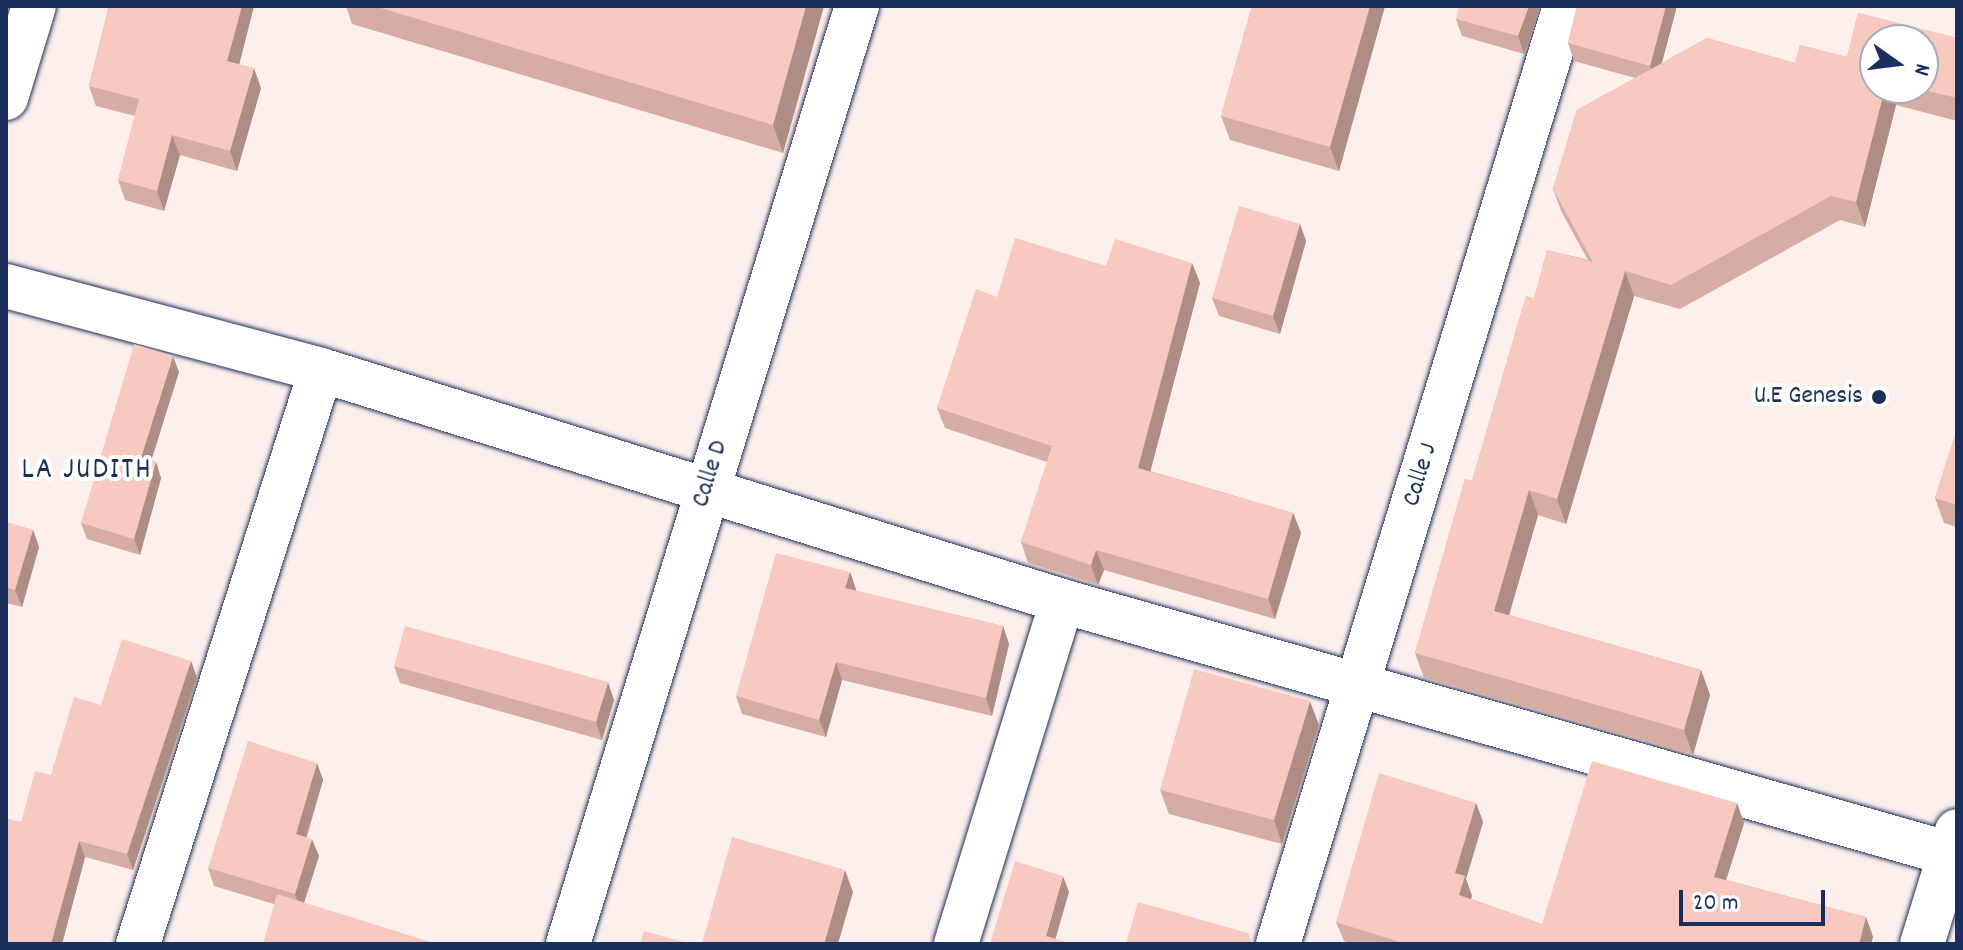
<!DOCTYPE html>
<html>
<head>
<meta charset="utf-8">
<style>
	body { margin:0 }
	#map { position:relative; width:1963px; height:950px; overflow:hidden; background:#fdefec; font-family:Dekko,sans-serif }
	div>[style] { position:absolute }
	.roads { filter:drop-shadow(0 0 2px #1b2f5e) drop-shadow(0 0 2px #1b2f5e) }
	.minor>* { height:44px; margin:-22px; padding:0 22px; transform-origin:22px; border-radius:22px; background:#fff }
	.wall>* { inset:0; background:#d5ada3 }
	.shaded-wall>* { inset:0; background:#ae8d85 }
	.building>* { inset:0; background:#f8c9be }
	.dots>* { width:22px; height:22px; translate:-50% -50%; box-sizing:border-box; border:4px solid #fff; border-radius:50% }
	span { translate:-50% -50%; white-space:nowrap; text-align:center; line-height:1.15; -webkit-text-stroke:8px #fff; paint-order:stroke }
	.poi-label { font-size:26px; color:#1b2f5e }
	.right { translate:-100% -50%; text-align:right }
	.street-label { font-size:26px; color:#1b2f5e }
	.quarter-label { font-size:30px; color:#1b2f5e; letter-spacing:2px }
	.frame { position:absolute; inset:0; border:8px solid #1b2f5e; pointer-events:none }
	.north { position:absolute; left:1859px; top:24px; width:80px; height:80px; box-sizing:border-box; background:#fff; border:2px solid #a4acbf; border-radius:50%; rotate:104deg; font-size:22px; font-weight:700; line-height:32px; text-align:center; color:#1b2f5e }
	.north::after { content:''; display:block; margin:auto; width:28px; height:36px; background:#1b2f5e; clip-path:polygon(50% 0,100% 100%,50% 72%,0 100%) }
	.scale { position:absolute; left:1679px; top:890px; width:146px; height:36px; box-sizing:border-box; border:4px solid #1b2f5e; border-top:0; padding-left:10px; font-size:24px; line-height:28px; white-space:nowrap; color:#1b2f5e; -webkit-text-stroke:6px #fff; paint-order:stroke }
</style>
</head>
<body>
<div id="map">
	<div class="roads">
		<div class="minor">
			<div style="left:6px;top:98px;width:96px;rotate:-73.1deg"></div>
			<div style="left:6px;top:286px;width:326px;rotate:14.9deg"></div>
			<div style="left:321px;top:370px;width:776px;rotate:17.31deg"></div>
			<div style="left:1062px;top:601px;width:923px;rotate:15.9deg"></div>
			<div style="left:138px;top:944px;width:602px;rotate:-72.32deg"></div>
			<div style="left:568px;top:944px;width:982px;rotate:-72.88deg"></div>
			<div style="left:956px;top:944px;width:359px;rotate:-72.8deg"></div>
			<div style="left:1278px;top:944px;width:981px;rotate:-72.99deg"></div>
			<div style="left:1922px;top:944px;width:118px;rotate:-72.8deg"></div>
		</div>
	</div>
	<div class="wall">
		<div style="clip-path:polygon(109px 6px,254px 6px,239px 64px,261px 88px,237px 171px,180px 155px,164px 211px,125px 200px,118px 180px,135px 116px,96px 106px,89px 86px)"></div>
		<div style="clip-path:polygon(346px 6px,824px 6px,783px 153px,352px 24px)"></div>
		<div style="clip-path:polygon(1252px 6px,1385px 6px,1339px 171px,1230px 140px,1221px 116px)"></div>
		<div style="clip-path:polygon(1541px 6px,1524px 54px,1462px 36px,1456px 19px)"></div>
		<div style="clip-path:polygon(evenodd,1577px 6px,1677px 6px,1662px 63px,1707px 38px,1795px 63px,1800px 45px,1847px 57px,1858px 13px,1957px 38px,1957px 121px,1896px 105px,1865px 227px,1840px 220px,1680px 309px,1634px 296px,1566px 524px,1538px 515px,1509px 615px,1701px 670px,1710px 695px,1693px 755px,1424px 678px,1415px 653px,1465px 479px,1472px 481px,1526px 296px,1534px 299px,1547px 250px,1588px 260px,1562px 213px,1553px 189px,1577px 110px,1635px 78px,1574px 61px,1568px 43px,1577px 6px,1875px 40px,1923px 40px,1923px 88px,1875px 88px,1875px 40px)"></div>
		<div style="clip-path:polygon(1300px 224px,1306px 241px,1280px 334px,1219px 316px,1212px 298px)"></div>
		<div style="clip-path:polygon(1192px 263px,1200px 283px,1150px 471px,1293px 513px,1301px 533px,1275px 619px,1104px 570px,1098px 585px,1028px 563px,1021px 542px,1047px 462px,945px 428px,937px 408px,997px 297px,1106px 266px)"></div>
		<div style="clip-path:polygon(179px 372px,151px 460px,156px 462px,161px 478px,140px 555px,87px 539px,81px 523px)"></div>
		<div style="clip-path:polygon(1957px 429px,1957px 527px,1944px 523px,1935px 498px)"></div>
		<div style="clip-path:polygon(6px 522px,33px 530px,39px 547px,22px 607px,6px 603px)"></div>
		<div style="clip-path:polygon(850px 572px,856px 591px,1003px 626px,1009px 644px,992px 716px,842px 680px,826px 737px,742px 714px,736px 696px)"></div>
		<div style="clip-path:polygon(191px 661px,197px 678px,133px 870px,85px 857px,62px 944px,6px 944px,21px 822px,51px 775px,101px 705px)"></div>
		<div style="clip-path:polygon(394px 666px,614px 700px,602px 740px,400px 683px)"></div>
		<div style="clip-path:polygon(1319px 725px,1282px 844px,1169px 814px,1160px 790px)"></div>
		<div style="clip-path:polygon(317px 763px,323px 780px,307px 837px,319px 856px,304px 903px,274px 904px,214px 886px,208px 868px)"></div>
		<div style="clip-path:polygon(1476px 803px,1483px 822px,1466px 879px,1472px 896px,1471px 899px,1542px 924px,1737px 803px,1744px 823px,1726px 880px,1866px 917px,1873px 937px,1871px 944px,1351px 944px,1344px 941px,1336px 922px)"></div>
	</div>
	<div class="shaded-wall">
		<div style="clip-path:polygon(242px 6px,254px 6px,235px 81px,227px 61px)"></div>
		<div style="clip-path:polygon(806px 6px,824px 6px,783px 153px,773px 125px)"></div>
		<div style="clip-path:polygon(1370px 6px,1385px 6px,1339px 171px,1330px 147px)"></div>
		<div style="clip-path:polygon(1529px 6px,1541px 6px,1524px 54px,1518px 36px)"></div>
		<div style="clip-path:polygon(1666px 6px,1677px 6px,1656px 84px,1650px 66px)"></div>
		<div style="clip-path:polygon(254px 68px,261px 88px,237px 171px,230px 151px)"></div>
		<div style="clip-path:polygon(1885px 88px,1890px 88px,1896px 105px,1865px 227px,1856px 202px)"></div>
		<div style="clip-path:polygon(172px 135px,180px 155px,164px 211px,157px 191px)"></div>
		<div style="clip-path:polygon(1300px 224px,1306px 241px,1280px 334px,1273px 316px)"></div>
		<div style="clip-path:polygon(1192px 263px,1200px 283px,1146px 488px,1138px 468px)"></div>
		<div style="clip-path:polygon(1625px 271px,1634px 296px,1566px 524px,1557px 499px)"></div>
		<div style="clip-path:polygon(173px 356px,179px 372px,147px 474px,141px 458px)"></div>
		<div style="clip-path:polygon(156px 462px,161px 478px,140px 555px,134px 539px)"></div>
		<div style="clip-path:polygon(1529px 490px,1538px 515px,1503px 636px,1494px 611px)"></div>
		<div style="clip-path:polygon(1293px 513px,1301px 533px,1275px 619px,1268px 599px)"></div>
		<div style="clip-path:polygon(33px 530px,39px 547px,22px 607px,15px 590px)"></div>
		<div style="clip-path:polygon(1096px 550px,1104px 570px,1098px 585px,1091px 565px)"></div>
		<div style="clip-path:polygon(850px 572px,856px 589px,851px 606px,845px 588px)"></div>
		<div style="clip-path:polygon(1003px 626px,1009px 644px,992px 716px,986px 698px)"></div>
		<div style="clip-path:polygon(191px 661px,197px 678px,133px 870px,127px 854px)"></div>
		<div style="clip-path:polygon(836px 662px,842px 680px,826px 737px,819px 720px)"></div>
		<div style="clip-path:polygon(1701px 670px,1710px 695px,1693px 755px,1684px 730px)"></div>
		<div style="clip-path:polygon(608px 682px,614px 700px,602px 740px,596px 722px)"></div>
		<div style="clip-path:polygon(1310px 701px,1319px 725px,1282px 844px,1274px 820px)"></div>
		<div style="clip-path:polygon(317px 763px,323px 780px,302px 851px,296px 834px)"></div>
		<div style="clip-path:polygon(1476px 803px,1483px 822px,1466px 879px,1472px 896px,1466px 914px,1459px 895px,1455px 873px)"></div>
		<div style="clip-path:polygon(1737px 803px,1744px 823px,1721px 896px,1714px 877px)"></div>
		<div style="clip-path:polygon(312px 839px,319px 856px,301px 912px,295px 894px)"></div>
		<div style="clip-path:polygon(79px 841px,85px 857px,62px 944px,51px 944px)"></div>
		<div style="clip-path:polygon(845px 870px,853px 892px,838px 944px,824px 944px)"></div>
		<div style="clip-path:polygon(1063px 876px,1069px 892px,1054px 944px,1046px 936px)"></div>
		<div style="clip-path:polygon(1866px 917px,1873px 937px,1871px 944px,1859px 944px)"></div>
	</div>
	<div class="building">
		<div style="clip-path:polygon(109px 6px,242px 6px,227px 61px,254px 68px,230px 151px,172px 135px,157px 191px,118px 180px,139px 99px,89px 86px)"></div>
		<div style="clip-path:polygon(374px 6px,806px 6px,773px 125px)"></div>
		<div style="clip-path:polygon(1252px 6px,1370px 6px,1330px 147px,1221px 116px)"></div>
		<div style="clip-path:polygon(1459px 6px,1529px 6px,1518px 36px,1456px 19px)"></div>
		<div style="clip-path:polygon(1577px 6px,1666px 6px,1650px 66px,1568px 43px)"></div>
		<div style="clip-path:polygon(1858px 13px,1957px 38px,1957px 98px,1916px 88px,1923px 88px,1923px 40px,1875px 40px,1875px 88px,1885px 88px,1856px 202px,1831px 196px,1671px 285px,1625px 271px,1557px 499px,1529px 490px,1494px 611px,1701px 670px,1684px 730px,1415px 653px,1465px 479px,1472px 481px,1526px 296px,1534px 299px,1547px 250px,1593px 262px,1553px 189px,1577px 110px,1707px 38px,1795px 63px,1800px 45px,1847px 57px)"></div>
		<div style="clip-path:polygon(1239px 206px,1300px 224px,1273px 316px,1212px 298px)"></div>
		<div style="clip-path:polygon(1015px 238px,1106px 266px,1115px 239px,1192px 263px,1138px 468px,1293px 513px,1268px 599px,1096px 550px,1091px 565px,1021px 542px,1052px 446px,937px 408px,976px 289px,997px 297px)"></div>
		<div style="clip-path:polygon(134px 344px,173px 356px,141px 458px,156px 462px,134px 539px,81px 523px)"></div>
		<div style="clip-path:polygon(1957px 429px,1957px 505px,1935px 498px)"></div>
		<div style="clip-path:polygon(6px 522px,33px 530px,15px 590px,6px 587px)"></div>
		<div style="clip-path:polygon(776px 553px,850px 572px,845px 588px,1003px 626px,986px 698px,836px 662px,819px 720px,736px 696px)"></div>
		<div style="clip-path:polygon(405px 626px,608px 682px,596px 722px,394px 666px)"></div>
		<div style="clip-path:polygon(122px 639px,191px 661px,127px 854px,79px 841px,51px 944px,6px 944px,6px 818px,21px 822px,35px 771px,51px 775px,74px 697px,101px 705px)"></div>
		<div style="clip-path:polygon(1194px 669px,1310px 701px,1274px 820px,1160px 790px)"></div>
		<div style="clip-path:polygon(248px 741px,317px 763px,296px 834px,312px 839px,295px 894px,208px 868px)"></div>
		<div style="clip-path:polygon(1592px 761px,1737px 803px,1714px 877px,1866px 917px,1859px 944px,1406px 944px,1336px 922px,1379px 773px,1476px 803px,1455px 873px,1465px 876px,1459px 895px,1542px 924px)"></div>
		<div style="clip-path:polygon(732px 837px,845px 870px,824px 944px,702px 944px)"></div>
		<div style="clip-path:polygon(1015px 861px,1063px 876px,1046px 936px,1073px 944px,990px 944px)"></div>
		<div style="clip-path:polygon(277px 894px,437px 944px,263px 944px)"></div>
		<div style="clip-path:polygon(1138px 902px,1248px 933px,1252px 944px,1126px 944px)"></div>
		<div style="clip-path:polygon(644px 931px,691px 944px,640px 944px)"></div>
	</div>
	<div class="dots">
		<div style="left:1879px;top:397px;background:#1b2f5e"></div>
	</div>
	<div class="poi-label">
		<span class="right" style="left:1863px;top:397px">U.E Genesis</span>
	</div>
	<div class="street-label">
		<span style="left:711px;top:474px;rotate:-73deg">Calle D</span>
		<span style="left:1421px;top:475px;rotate:-73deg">Calle J</span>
	</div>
	<div class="quarter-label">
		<span style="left:87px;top:472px">LA JUDITH</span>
	</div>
	<div class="frame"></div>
	<div class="north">N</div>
	<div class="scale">20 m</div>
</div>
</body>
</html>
